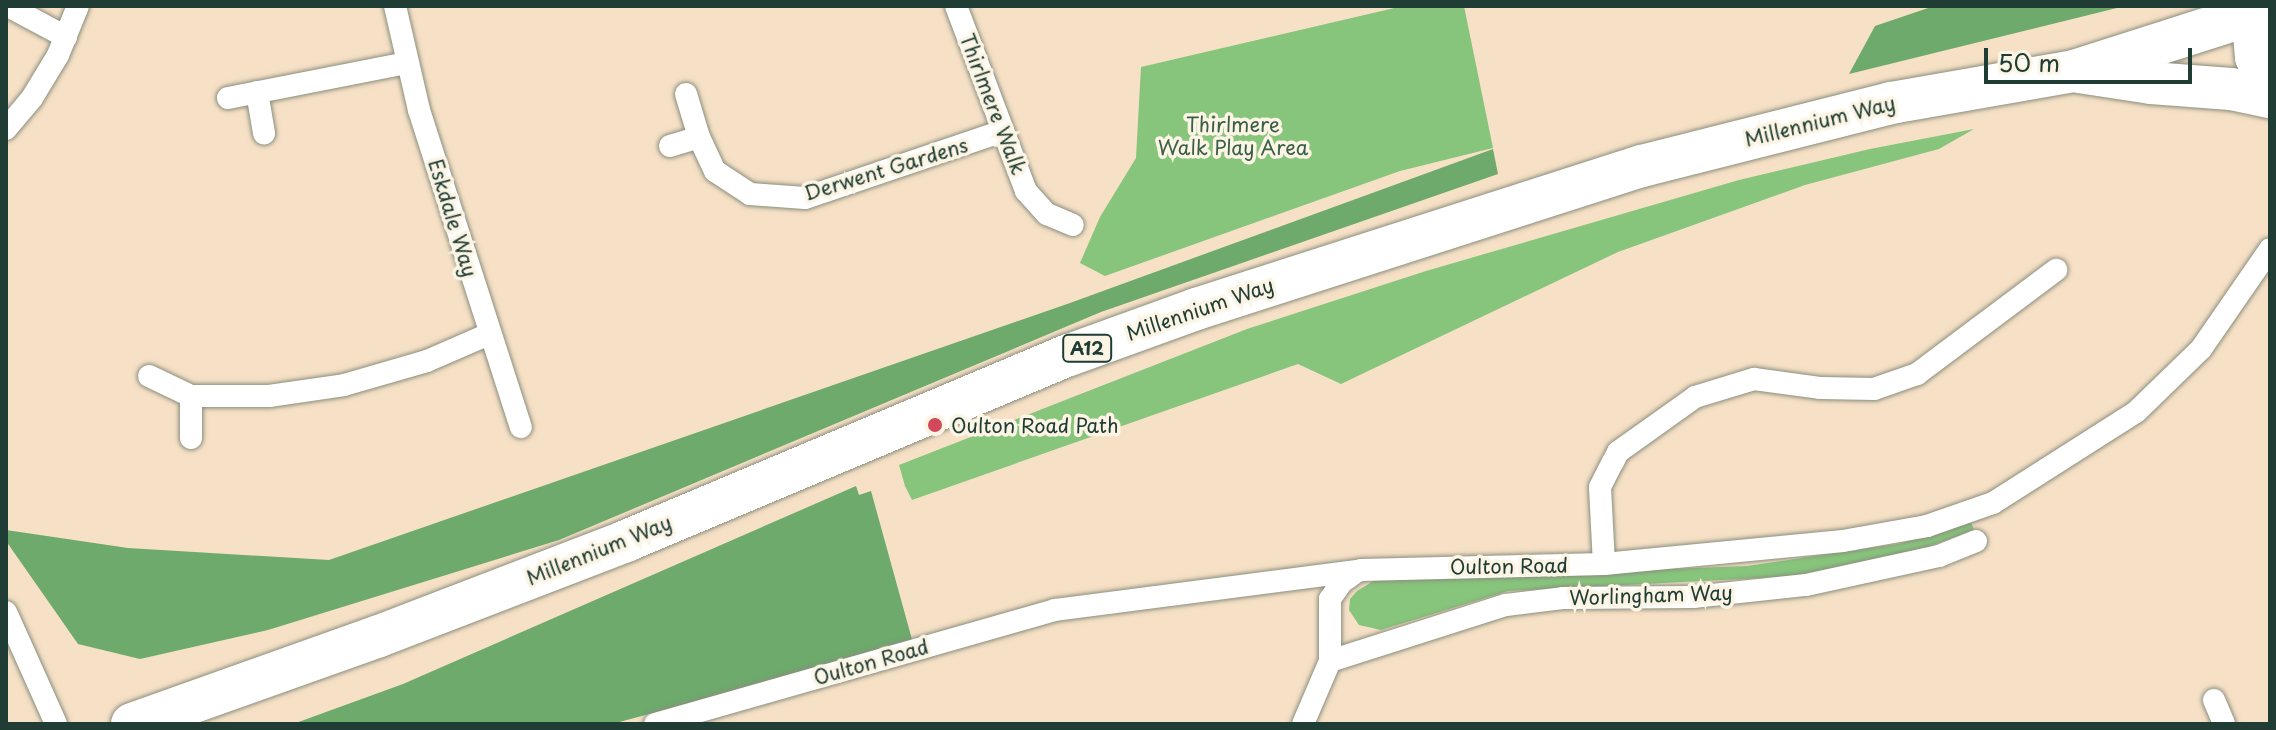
<!DOCTYPE html>
<html>
<head>
<meta charset="utf-8">
<style>
	body { margin:0 }
	#map { position:relative; width:2276px; height:730px; overflow:hidden; background:#f6e0c6; font-family:"Playpen Sans",sans-serif }
	div>[style] { position:absolute }
	.green>* { inset:0; background:#87c57c }
	.forest>* { inset:0; background:#6daa6c }
	.roads { filter:drop-shadow(0 0 2px #8a8e7d) drop-shadow(0 0 2px #8a8e7d) }
	.street>* { height:22px; margin:-11px; padding:0 11px; transform-origin:11px; border-radius:11px; background:#fff }
	.highway>* { height:42px; margin:-21px; padding:0 21px; transform-origin:21px; border-radius:21px; background:#fff }
	.dots>* { width:22px; height:22px; translate:-50% -50%; box-sizing:border-box; border:4px solid #fcf5e5; border-radius:50% }
	span { translate:-50% -50%; white-space:nowrap; text-align:center; line-height:1.15; -webkit-text-stroke:7px #fcf5e5; paint-order:stroke }
	.shield-label span { padding:2px 6px; background:#fcf5e5; border:2px solid; border-radius:6px; -webkit-text-stroke-width:0 }
	.shield-label { font-size:18px; color:#1f3d34; font-weight:700 }
	.street-label { font-size:20px; color:#1f3d34 }
	.park-label { font-size:20px; color:#395f46 }
	.poi-label { font-size:20px; color:#1f3d34 }
	.left { translate:0 -50%; text-align:left }
	.frame { position:absolute; inset:0; border:8px solid #1f3d34; pointer-events:none }
	.scale { position:absolute; left:1984px; top:48px; width:208px; height:36px; box-sizing:border-box; border:4px solid #1f3d34; border-top:0; padding-left:10px; font-size:24px; line-height:28px; white-space:nowrap; color:#1f3d34; -webkit-text-stroke:6px #fcf5e5; paint-order:stroke }
</style>
</head>
<body>
<div id="map">
	<div class="green">
		<div style="clip-path:polygon(1403px 6px,1464px 6px,1493px 148px,1400px 171px,1105px 276px,1080px 263px,1100px 217px,1136px 158px,1141px 67px)"></div>
		<div style="clip-path:polygon(1974px 129px,1939px 149px,1805px 185px,1618px 252px,1341px 384px,1298px 364px,912px 500px,905px 486px,899px 465px,1247px 329px,1426px 271px,1739px 180px,1870px 149px)"></div>
		<div style="clip-path:polygon(1971px 522px,1974px 530px,1930px 546px,1882px 560px,1799px 576px,1508px 591px,1381px 630px,1359px 625px,1349px 610px,1350px 599px,1357px 591px,1375px 580px,1747px 566px,1898px 544px)"></div>
	</div>
	<div class="forest">
		<div style="clip-path:polygon(1934px 6px,2125px 6px,1849px 74px,1875px 26px)"></div>
		<div style="clip-path:polygon(1493px 149px,1498px 174px,1101px 312px,559px 540px,268px 630px,140px 659px,78px 644px,6px 541px,6px 530px,128px 548px,329px 560px,1070px 303px)"></div>
		<div style="clip-path:polygon(856px 486px,859px 495px,871px 491px,913px 643px,612px 724px,293px 724px,403px 684px)"></div>
	</div>
	<div class="roads">
		<div class="street">
			<div style="left:8px;top:6px;width:66px;rotate:28.1deg"></div>
			<div style="left:395px;top:6px;width:107px;rotate:77deg"></div>
			<div style="left:419px;top:110px;width:333px;rotate:72.2deg"></div>
			<div style="left:956px;top:6px;width:198px;rotate:69.3deg"></div>
			<div style="left:1026px;top:191px;width:31px;rotate:48deg"></div>
			<div style="left:1047px;top:214px;width:28px;rotate:23deg"></div>
			<div style="left:257px;top:92px;width:42px;rotate:80.3deg"></div>
			<div style="left:686px;top:94px;width:45px;rotate:73.2deg"></div>
			<div style="left:699px;top:137px;width:38px;rotate:65deg"></div>
			<div style="left:715px;top:171px;width:42px;rotate:33.3deg"></div>
			<div style="left:750px;top:194px;width:55px;rotate:4.2deg"></div>
			<div style="left:805px;top:198px;width:209px;rotate:-18.7deg"></div>
			<div style="left:228px;top:98px;width:182px;rotate:-11.1deg"></div>
			<div style="left:6px;top:129px;width:40px;rotate:-50deg"></div>
			<div style="left:32px;top:98px;width:50px;rotate:-58.8deg"></div>
			<div style="left:58px;top:55px;width:53px;rotate:-67.8deg"></div>
			<div style="left:670px;top:146px;width:30px;rotate:-17deg"></div>
			<div style="left:149px;top:376px;width:47px;rotate:25.5deg"></div>
			<div style="left:191px;top:396px;width:78px"></div>
			<div style="left:269px;top:396px;width:76px;rotate:-8.3deg"></div>
			<div style="left:344px;top:385px;width:86px;rotate:-16.1deg"></div>
			<div style="left:427px;top:361px;width:68px;rotate:-23.5deg"></div>
			<div style="left:191px;top:438px;width:42px;rotate:-90deg"></div>
			<div style="left:1604px;top:564px;width:77px;rotate:-93deg"></div>
			<div style="left:1600px;top:487px;width:28px;rotate:-63deg"></div>
			<div style="left:1613px;top:462px;width:11px;rotate:-63deg"></div>
			<div style="left:1618px;top:452px;width:95px;rotate:-35.5deg"></div>
			<div style="left:1695px;top:397px;width:62px;rotate:-17deg"></div>
			<div style="left:1754px;top:379px;width:68px;rotate:7.7deg"></div>
			<div style="left:1821px;top:388px;width:53px;rotate:1.1deg"></div>
			<div style="left:1874px;top:389px;width:46px;rotate:-19.2deg"></div>
			<div style="left:1917px;top:374px;width:174px;rotate:-36.8deg"></div>
			<div style="left:6px;top:612px;width:123px;rotate:65.9deg"></div>
			<div style="left:1330px;top:661px;width:185px;rotate:-17.7deg"></div>
			<div style="left:1506px;top:605px;width:57px;rotate:-7deg"></div>
			<div style="left:1563px;top:598px;width:130px;rotate:-0.4deg"></div>
			<div style="left:1693px;top:597px;width:114px;rotate:-6.1deg"></div>
			<div style="left:1806px;top:585px;width:136px;rotate:-12.3deg"></div>
			<div style="left:1939px;top:556px;width:40px;rotate:-22deg"></div>
			<div style="left:2214px;top:700px;width:26px;rotate:67deg"></div>
			<div style="left:655px;top:724px;width:416px;rotate:-15.9deg"></div>
			<div style="left:1055px;top:610px;width:309px;rotate:-7.4deg"></div>
			<div style="left:1361px;top:570px;width:243px;rotate:-1.4deg"></div>
			<div style="left:1604px;top:564px;width:240px;rotate:-5.5deg"></div>
			<div style="left:1843px;top:541px;width:85px;rotate:-10.1deg"></div>
			<div style="left:1927px;top:526px;width:70px;rotate:-19.2deg"></div>
			<div style="left:1993px;top:503px;width:169px;rotate:-32.5deg"></div>
			<div style="left:2136px;top:412px;width:91px;rotate:-44.1deg"></div>
			<div style="left:2201px;top:349px;width:121px;rotate:-55.4deg"></div>
			<div style="left:1303px;top:724px;width:69px;rotate:-66.8deg"></div>
			<div style="left:1330px;top:661px;width:62px;rotate:-90deg"></div>
			<div style="left:1330px;top:599px;width:21px;rotate:-55deg"></div>
			<div style="left:1342px;top:582px;width:19px;rotate:-35deg"></div>
		</div>
		<div class="highway">
			<div style="left:2260px;top:6px;width:29px;rotate:102deg"></div>
			<div style="left:2254px;top:34px;width:23px;rotate:85deg"></div>
			<div style="left:2256px;top:57px;width:35px;rotate:66deg"></div>
			<div style="left:2079px;top:72px;width:73px;rotate:8.7deg"></div>
			<div style="left:2151px;top:83px;width:80px;rotate:4.3deg"></div>
			<div style="left:2231px;top:89px;width:40px;rotate:12deg"></div>
			<div style="left:132px;top:724px;width:262px;rotate:-19.6deg"></div>
			<div style="left:379px;top:636px;width:265px;rotate:-21deg"></div>
			<div style="left:626px;top:541px;width:480px;rotate:-22.8deg"></div>
			<div style="left:1069px;top:355px;width:135px;rotate:-19.9deg"></div>
			<div style="left:1196px;top:309px;width:468px;rotate:-17.8deg"></div>
			<div style="left:1642px;top:166px;width:257px;rotate:-14.2deg"></div>
			<div style="left:1891px;top:103px;width:186px;rotate:-9.9deg"></div>
			<div style="left:2074px;top:71px;width:171px;rotate:-17.7deg"></div>
			<div style="left:2237px;top:19px;width:18px;rotate:-45deg"></div>
		</div>
	</div>
	<div class="dots">
		<div style="left:935px;top:425px;background:#d1495b"></div>
	</div>
	<div class="shield-label">
		<span style="left:1087px;top:348px">A12</span>
	</div>
	<div class="street-label">
		<span style="left:993px;top:104px;rotate:69deg">Thirlmere Walk</span>
		<span style="left:1820px;top:121px;rotate:-14deg">Millennium Way</span>
		<span style="left:886px;top:169px;rotate:-17deg">Derwent Gardens</span>
		<span style="left:453px;top:218px;rotate:73deg">Eskdale Way</span>
		<span style="left:1200px;top:309px;rotate:-19deg">Millennium Way</span>
		<span style="left:599px;top:550px;rotate:-22deg">Millennium Way</span>
		<span style="left:1509px;top:566px;rotate:-1deg">Oulton Road</span>
		<span style="left:1651px;top:595px;rotate:-2deg">Worlingham Way</span>
		<span style="left:871px;top:662px;rotate:-16deg">Oulton Road</span>
	</div>
	<div class="park-label">
		<span style="left:1233px;top:136px">Thirlmere<br>Walk Play Area</span>
	</div>
	<div class="poi-label">
		<span class="left" style="left:951px;top:425px">Oulton Road Path</span>
	</div>
	<div class="frame"></div>
	<div class="scale">50 m</div>
</div>
</body>
</html>
